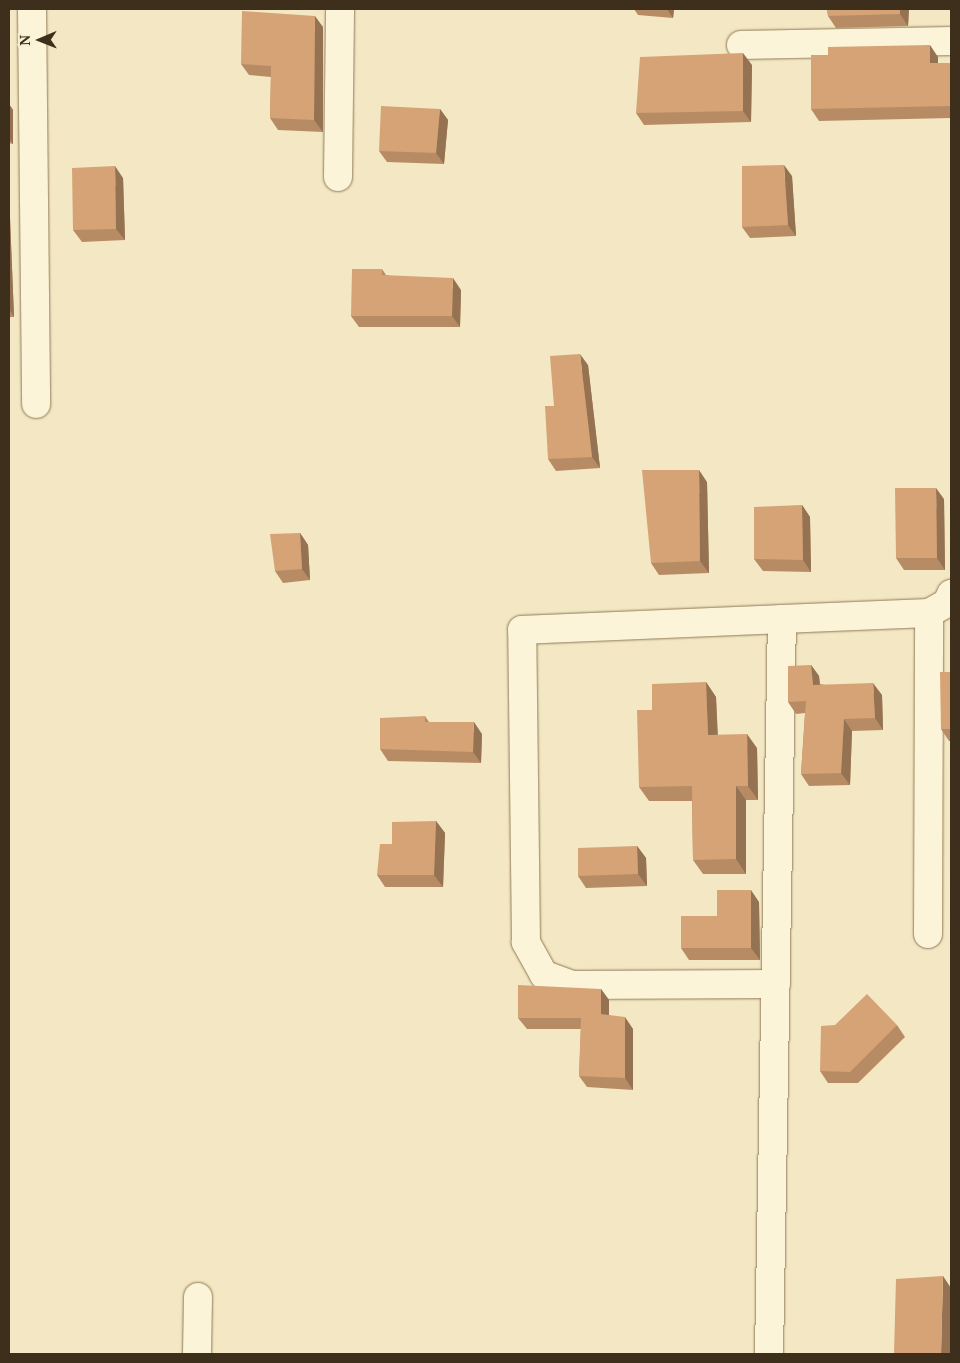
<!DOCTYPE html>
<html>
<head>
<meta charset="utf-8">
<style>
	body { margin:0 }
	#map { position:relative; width:960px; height:1363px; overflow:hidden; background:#f3e8c3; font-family:"Noto Serif",serif }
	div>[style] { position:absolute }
	.roads { filter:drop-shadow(0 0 1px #907957) drop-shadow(0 0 1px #907957) }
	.street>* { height:28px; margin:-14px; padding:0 14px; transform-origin:14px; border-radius:14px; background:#fcf4d8 }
	.wall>* { inset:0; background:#b78c65 }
	.shaded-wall>* { inset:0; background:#957252 }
	.building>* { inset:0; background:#d5a375 }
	span { translate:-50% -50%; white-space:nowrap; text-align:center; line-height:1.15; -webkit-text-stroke:4px #f9f1d4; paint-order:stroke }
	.frame { position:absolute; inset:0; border:10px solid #3e2f1d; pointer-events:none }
	.north { position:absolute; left:15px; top:15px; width:50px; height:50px; -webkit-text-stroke:4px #f9f1d4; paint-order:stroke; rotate:269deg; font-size:14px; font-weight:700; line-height:20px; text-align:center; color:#3e2f1d }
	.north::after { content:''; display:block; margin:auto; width:18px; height:22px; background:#3e2f1d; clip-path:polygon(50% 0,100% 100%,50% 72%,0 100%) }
</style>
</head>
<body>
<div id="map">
	<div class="roads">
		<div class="street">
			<div style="left:32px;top:9px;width:395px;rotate:89.4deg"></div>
			<div style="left:741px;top:45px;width:210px;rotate:-1.1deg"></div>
			<div style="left:338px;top:177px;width:168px;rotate:-89.3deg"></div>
			<div style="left:928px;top:934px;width:321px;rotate:-89.8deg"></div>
			<div style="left:776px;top:984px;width:204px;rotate:179.7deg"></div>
			<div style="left:572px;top:985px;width:30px;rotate:-160deg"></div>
			<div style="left:544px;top:975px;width:38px;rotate:-119deg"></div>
			<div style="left:526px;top:942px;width:312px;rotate:-90.7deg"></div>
			<div style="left:522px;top:630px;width:260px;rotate:-2.4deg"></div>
			<div style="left:197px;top:1354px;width:57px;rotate:-89deg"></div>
			<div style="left:769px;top:1354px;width:735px;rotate:-88.99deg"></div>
			<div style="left:782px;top:619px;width:147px;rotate:-2.3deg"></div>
			<div style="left:929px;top:613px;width:21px;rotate:-29deg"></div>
			<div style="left:947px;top:603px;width:10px;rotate:-66deg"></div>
		</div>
	</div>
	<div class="wall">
		<div style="clip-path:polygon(544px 9px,674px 9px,673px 18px,638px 15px,634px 9px,544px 10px)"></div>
		<div style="clip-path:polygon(827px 9px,909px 9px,908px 26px,836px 28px,828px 16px)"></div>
		<div style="clip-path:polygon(323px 27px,323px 132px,278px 130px,270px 118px,271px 77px,249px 75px,241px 64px)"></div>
		<div style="clip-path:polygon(938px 57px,938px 63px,951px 63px,951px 118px,819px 121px,811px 109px)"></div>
		<div style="clip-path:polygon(752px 65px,751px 122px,644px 125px,636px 113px)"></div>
		<div style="clip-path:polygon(9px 104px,13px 110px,13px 144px,9px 143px)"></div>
		<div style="clip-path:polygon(440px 109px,448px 120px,444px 164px,387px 162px,379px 151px)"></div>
		<div style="clip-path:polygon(792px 176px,796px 236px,750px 238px,742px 227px)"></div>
		<div style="clip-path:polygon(123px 178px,125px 240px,82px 242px,73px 230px)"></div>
		<div style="clip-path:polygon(9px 217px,10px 218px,14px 317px,9px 317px)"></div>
		<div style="clip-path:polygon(382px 269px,386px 275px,461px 290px,460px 327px,359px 327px,351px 316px)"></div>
		<div style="clip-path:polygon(588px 365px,600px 468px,556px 471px,548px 459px,554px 406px)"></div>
		<div style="clip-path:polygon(707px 482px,709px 573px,659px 575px,651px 563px)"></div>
		<div style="clip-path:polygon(944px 499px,945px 570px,904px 570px,896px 558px)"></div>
		<div style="clip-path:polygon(802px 505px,810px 517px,811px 572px,763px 571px,754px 559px)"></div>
		<div style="clip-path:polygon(300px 533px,308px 545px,310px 580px,283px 583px,275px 571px)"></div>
		<div style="clip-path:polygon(811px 665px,819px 676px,820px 684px,882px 695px,883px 730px,852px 731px,850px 785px,809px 786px,801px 774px,805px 713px,796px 714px,788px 702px)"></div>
		<div style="clip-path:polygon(951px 672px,951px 741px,949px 741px,941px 729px)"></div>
		<div style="clip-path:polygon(706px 682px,716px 697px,718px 735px,757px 748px,758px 800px,746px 800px,746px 874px,703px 874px,693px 860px,692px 801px,649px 801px,639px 787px,652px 710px)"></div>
		<div style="clip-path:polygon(425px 716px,429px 722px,482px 734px,481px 763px,388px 761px,380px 749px)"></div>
		<div style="clip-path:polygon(436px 821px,445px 833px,443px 887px,385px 887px,377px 875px,392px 844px)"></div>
		<div style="clip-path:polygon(637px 846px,646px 858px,647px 886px,586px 888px,578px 876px)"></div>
		<div style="clip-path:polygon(759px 902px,760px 960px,689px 960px,681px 948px,717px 916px)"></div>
		<div style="clip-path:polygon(601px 989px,609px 1000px,609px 1015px,633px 1029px,633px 1090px,587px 1087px,579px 1076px,581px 1029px,527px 1029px,518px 1018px)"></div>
		<div style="clip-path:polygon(897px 1025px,905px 1037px,858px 1083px,828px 1083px,820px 1071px)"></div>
	</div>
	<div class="shaded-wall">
		<div style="clip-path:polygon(667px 9px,674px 9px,673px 18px)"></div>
		<div style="clip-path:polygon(900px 9px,909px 9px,908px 26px,900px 14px)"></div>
		<div style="clip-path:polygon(315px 16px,323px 27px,323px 132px,314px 120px)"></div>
		<div style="clip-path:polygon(930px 45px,938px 57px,938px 75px,930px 63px)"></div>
		<div style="clip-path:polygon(743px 53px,752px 65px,751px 122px,743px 111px)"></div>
		<div style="clip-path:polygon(9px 104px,13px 110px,13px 144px,9px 138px)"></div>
		<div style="clip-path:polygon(440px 109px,448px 120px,444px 164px,436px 153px)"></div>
		<div style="clip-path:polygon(784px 165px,792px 176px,796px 236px,788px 225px)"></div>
		<div style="clip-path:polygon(115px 166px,123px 178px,125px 240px,116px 229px)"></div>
		<div style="clip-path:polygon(9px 217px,10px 218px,14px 317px,9px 309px)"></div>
		<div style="clip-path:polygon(453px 278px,461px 290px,460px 327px,452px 316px)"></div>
		<div style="clip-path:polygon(580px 354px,588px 365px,600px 468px,592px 457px)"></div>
		<div style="clip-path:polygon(699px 470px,707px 482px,709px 573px,700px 561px)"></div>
		<div style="clip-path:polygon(936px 488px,944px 499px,945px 570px,937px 558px)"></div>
		<div style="clip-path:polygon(802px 505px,810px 517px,811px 572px,803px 560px)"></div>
		<div style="clip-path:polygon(300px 533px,308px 545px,310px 580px,302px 569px)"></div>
		<div style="clip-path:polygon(811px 665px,819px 676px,821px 696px,813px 685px)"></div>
		<div style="clip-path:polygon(706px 682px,716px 697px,718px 749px,708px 735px)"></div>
		<div style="clip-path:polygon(873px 683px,882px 695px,883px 730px,875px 718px)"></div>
		<div style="clip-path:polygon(844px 719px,852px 731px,850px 785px,841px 773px)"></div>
		<div style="clip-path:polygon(474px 722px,482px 734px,481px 763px,473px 752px)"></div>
		<div style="clip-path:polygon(747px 734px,757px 748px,758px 800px,748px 786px)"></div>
		<div style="clip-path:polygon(736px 786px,746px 800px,746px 874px,736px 859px)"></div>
		<div style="clip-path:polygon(436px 821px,445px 833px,443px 887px,434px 875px)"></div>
		<div style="clip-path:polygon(637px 846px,646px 858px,647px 886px,638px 874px)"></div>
		<div style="clip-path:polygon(751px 890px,759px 902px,760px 960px,751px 948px)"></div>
		<div style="clip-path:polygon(601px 989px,609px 1000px,609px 1026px,601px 1014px)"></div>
		<div style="clip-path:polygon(625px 1017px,633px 1029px,633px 1090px,625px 1078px)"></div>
		<div style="clip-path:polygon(943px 1276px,951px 1288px,950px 1354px,941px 1354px)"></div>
	</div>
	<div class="building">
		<div style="clip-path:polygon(827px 9px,900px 9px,900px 14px,828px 16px)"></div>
		<div style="clip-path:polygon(242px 11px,315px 16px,314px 120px,270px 118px,271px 66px,241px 64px)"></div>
		<div style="clip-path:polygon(930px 45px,930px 63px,951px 63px,951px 106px,811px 109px,811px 55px,828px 55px,828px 47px)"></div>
		<div style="clip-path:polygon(743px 53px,743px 111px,636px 113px,640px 57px)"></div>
		<div style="clip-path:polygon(381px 106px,440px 109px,436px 153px,379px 151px)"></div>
		<div style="clip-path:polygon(784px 165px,788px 225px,742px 227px,742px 166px)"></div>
		<div style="clip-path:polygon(115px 166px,116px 229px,73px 230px,72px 168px)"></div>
		<div style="clip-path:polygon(352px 269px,382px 269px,382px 275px,453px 278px,452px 316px,351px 316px)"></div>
		<div style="clip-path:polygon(580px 354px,592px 457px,548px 459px,545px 406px,554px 406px,550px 356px)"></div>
		<div style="clip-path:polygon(642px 470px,699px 470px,700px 561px,651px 563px)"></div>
		<div style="clip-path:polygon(895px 488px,936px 488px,937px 558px,896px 558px)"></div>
		<div style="clip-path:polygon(802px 505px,803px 560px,754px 559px,754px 507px)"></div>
		<div style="clip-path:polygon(300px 533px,302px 569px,275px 571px,270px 534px)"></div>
		<div style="clip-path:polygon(811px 665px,813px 685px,873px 683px,875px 718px,844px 719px,841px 773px,801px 774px,806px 701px,788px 702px,788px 666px)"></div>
		<div style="clip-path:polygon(940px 672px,951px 672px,951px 729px,941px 729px)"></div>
		<div style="clip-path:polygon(706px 682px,708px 735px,747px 734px,748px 786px,736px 786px,736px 859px,693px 860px,692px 786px,639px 787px,637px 710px,652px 710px,652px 684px)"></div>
		<div style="clip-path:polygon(425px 716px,425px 722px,474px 722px,473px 752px,380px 749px,380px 718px)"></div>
		<div style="clip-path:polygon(436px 821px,434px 875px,377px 875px,380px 844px,392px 844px,392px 822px)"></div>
		<div style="clip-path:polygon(637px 846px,638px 874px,578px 876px,578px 848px)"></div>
		<div style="clip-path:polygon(717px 890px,751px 890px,751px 948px,681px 948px,681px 916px,717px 916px)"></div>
		<div style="clip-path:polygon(950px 933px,951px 933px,951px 991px,950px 991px)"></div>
		<div style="clip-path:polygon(518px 985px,601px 989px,601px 1014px,625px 1017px,625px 1078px,579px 1076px,581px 1018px,518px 1018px)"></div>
		<div style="clip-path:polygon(867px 994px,897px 1025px,850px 1072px,820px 1071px,821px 1026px,835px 1025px)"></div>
		<div style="clip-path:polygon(943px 1276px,941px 1354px,894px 1354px,896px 1279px)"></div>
	</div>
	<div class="frame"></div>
	<div class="north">N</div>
</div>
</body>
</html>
